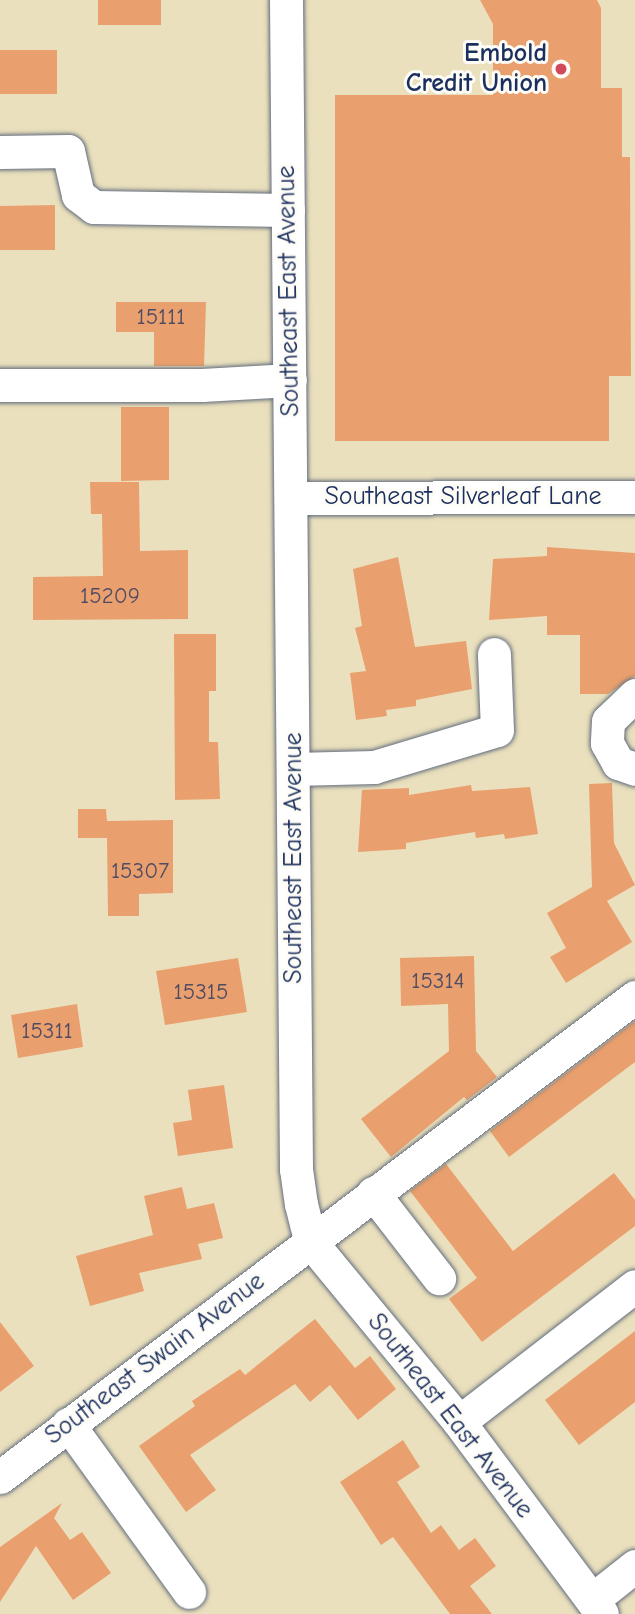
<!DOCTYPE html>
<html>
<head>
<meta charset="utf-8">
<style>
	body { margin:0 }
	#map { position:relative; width:635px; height:1614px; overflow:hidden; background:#eae0bd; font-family:"Comic Neue",sans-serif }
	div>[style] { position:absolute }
	.building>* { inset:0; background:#e9a06e }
	.roads { filter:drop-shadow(0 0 2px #636d7f) drop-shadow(0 0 2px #636d7f) }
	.minor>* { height:33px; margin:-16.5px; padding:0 16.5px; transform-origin:16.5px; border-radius:16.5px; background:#fff }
	.dots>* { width:19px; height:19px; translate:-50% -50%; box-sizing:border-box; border:4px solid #fdfcf7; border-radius:50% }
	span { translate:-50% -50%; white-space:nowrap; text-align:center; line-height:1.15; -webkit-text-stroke:6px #fdfcf7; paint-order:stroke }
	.number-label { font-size:23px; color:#4e4b62 }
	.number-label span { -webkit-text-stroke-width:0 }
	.poi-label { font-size:26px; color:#1b2f5e; font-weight:700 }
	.right { translate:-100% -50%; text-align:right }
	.street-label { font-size:26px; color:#1b2f5e }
</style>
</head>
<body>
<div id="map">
	<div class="building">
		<div style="clip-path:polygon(98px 0,161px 0,161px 25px,98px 25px)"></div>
		<div style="clip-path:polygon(480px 0,597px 0,601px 8px,601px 88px,622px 88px,622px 157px,630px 157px,631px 376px,609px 376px,609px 441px,335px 441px,335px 95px,493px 95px,493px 24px)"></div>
		<div style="clip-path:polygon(0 50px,57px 50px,57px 94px,0 94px)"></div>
		<div style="clip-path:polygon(55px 205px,55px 250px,0 250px,0 206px)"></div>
		<div style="clip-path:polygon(116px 302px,206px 302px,204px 366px,154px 366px,154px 332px,116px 332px)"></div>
		<div style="clip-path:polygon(121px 407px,169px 407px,169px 480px,121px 481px)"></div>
		<div style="clip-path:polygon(90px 482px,139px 482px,140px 551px,188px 550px,188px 619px,33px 620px,33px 577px,103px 576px,102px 514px,91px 514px)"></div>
		<div style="clip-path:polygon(547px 547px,635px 553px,635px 676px,608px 694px,580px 694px,580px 635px,547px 635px,547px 616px,489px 620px,493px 559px,547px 556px)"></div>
		<div style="clip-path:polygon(398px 557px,415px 647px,466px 641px,472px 689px,416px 700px,416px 706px,386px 710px,387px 716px,356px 720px,350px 673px,366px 671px,355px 628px,362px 626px,353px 569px)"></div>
		<div style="clip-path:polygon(174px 634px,216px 634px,216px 691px,209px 691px,209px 742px,218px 742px,220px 799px,175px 800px)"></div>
		<div style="clip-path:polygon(612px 783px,614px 843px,635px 885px,607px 901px,632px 942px,566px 983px,550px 957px,566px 948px,547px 913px,592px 887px,589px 784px)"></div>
		<div style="clip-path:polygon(471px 785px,472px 791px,530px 787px,538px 834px,505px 839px,504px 834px,476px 838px,475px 832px,406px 843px,406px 849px,358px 852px,362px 790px,409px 788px,409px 795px)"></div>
		<div style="clip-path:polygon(78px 809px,106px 809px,107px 821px,173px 820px,173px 893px,139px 894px,139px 916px,108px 916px,107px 838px,78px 838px)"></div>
		<div style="clip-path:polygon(474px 956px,476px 1051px,497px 1077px,467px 1100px,464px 1097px,391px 1157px,361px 1119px,449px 1051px,448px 1004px,401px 1006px,400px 958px)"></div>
		<div style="clip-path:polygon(238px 958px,247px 1012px,165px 1025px,156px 971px)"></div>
		<div style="clip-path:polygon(77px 1004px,83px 1047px,18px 1058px,11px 1015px)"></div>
		<div style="clip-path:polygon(635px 1021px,635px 1062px,509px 1157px,490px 1131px)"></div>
		<div style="clip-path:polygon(224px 1085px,233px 1148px,178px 1156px,173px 1123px,192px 1120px,188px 1090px)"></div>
		<div style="clip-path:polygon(446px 1164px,513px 1251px,614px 1173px,635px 1200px,635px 1226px,482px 1342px,449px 1299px,477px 1278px,410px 1191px)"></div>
		<div style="clip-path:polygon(182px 1187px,187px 1209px,214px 1203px,223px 1238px,198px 1244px,202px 1259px,139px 1273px,144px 1291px,90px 1306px,76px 1256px,153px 1235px,144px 1196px)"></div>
		<div style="clip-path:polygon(315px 1319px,355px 1368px,370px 1356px,396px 1389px,358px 1420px,330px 1385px,310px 1402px,295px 1384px,190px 1455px,216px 1490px,186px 1512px,139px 1446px,195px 1406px,192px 1401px,240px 1369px,245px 1375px)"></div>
		<div style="clip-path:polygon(0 1322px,34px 1366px,0 1392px)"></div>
		<div style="clip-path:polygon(635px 1331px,635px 1402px,579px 1445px,545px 1400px)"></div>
		<div style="clip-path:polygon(403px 1440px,420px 1467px,397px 1482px,431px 1533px,441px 1525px,459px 1550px,475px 1538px,496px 1566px,470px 1586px,492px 1614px,450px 1614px,393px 1537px,381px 1545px,340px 1482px)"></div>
		<div style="clip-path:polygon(62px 1503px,54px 1518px,70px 1540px,82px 1532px,111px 1573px,73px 1600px,36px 1546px,0 1602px,0 1547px)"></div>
	</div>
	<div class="roads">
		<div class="minor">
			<div style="left:286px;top:0;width:1169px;rotate:89.51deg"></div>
			<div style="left:296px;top:1169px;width:35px;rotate:82deg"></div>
			<div style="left:301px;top:1204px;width:38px;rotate:76deg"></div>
			<div style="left:310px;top:1241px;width:234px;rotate:50.5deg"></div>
			<div style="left:459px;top:1422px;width:239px;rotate:53.3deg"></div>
			<div style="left:0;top:152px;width:68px;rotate:-0.8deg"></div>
			<div style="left:68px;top:151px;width:45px;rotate:77.2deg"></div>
			<div style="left:78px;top:195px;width:20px;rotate:37deg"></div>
			<div style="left:94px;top:207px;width:194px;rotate:0.9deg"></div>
			<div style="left:0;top:385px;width:202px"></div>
			<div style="left:202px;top:385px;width:88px;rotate:-3.3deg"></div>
			<div style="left:292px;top:498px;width:343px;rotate:-0.2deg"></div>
			<div style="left:635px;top:695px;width:37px;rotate:136deg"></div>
			<div style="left:608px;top:721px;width:22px;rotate:93deg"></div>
			<div style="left:607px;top:743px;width:23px;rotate:61deg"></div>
			<div style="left:618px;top:763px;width:18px;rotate:19deg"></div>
			<div style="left:294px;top:769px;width:80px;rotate:-1.4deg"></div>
			<div style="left:374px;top:767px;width:128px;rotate:-16.7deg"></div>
			<div style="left:497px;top:730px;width:76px;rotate:-92.3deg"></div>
			<div style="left:373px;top:1193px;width:108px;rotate:52.2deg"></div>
			<div style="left:459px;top:1422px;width:222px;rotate:-37.7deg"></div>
			<div style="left:68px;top:1424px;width:207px;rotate:54.2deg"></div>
			<div style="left:0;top:1477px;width:796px;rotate:-37.09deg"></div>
			<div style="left:592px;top:1600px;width:55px;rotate:-38.3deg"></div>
		</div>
	</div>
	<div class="dots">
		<div style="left:561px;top:69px;background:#d1495b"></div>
	</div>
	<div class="number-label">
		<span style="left:161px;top:317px">15111</span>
		<span style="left:110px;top:596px">15209</span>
		<span style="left:140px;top:871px">15307</span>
		<span style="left:438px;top:981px">15314</span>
		<span style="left:201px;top:992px">15315</span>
		<span style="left:47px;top:1031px">15311</span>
	</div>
	<div class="poi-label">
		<span class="right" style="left:547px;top:69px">Embold<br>Credit Union</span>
	</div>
	<div class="street-label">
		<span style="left:289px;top:291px;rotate:-91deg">Southeast East Avenue</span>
		<span style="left:463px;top:497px">Southeast Silverleaf Lane</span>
		<span style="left:294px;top:858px;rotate:-90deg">Southeast East Avenue</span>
		<span style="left:155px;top:1359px;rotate:-37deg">Southeast Swain Avenue</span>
		<span style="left:450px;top:1416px;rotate:52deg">Southeast East Avenue</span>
	</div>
</div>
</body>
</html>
